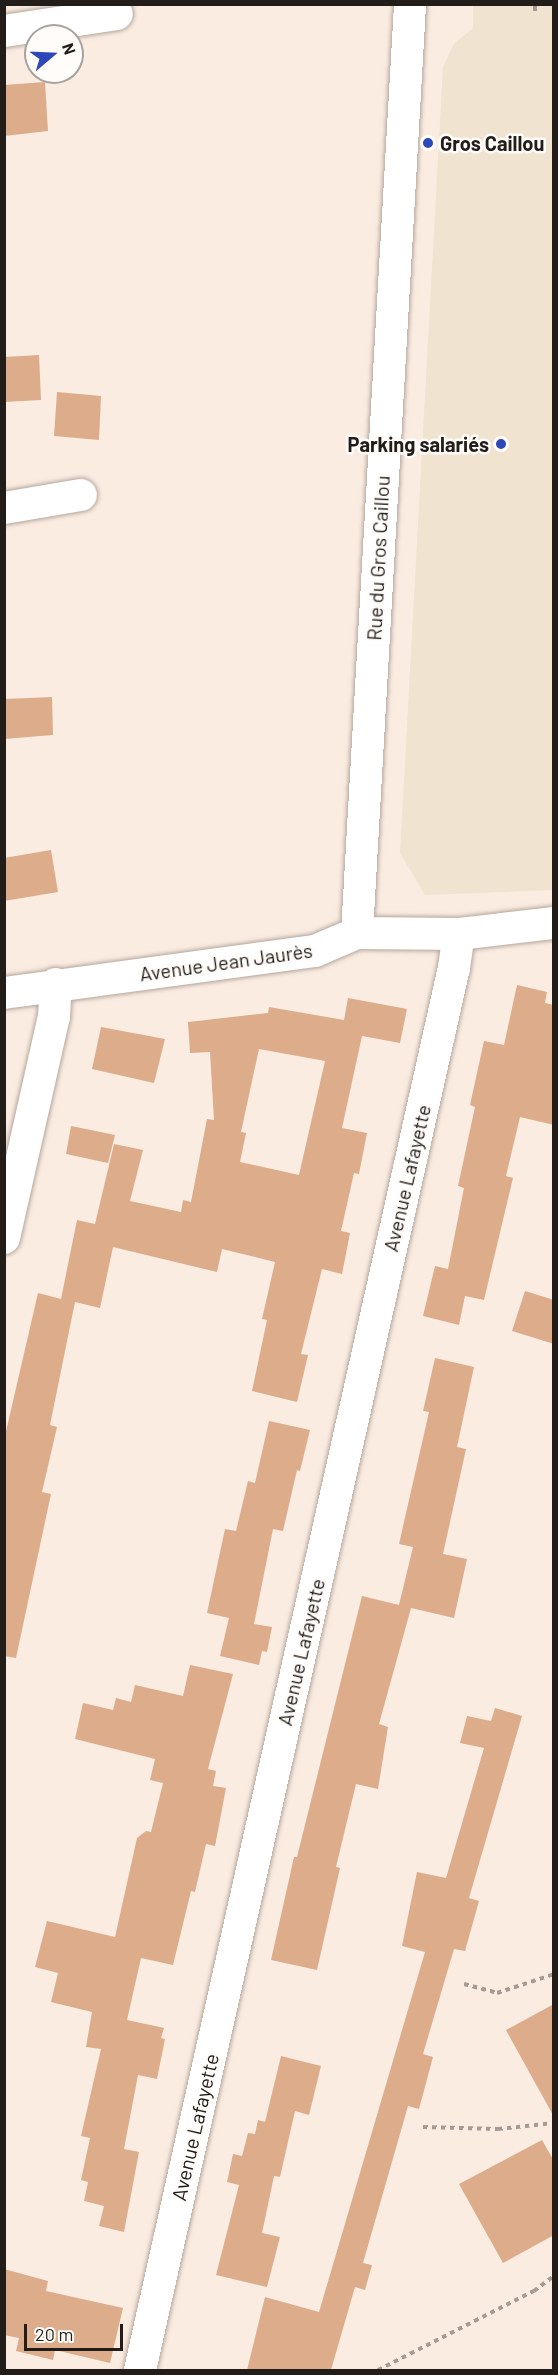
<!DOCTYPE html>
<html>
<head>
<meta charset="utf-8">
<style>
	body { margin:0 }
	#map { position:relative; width:558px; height:2375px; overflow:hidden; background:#fbece2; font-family:Barlow,sans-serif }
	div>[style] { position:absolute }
	.industrial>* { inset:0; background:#f0e3cf }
	.building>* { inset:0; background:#ddac8b }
	.path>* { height:4px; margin-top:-2px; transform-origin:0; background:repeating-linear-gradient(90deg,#a69b94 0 4.5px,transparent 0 9px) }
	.roads { filter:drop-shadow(0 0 2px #b5a79d) drop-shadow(0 0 2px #b5a79d) }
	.minor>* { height:32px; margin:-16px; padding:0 16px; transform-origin:16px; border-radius:16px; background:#fff }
	.dots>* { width:16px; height:16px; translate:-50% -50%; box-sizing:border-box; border:3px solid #fffcfa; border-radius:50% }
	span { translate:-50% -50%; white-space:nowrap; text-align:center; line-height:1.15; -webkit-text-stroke:5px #fffcfa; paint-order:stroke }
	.poi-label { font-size:20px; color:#221d19; font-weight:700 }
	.left { translate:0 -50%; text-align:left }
	.right { translate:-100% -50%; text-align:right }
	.street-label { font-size:20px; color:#221d19 }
	.frame { position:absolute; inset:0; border:6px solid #221d19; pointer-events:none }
	.north { position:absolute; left:24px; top:24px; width:60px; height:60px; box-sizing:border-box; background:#fffcfa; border:2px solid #a7a3a0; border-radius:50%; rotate:71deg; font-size:16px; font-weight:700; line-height:24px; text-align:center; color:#221d19 }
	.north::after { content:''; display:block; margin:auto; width:21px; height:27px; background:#2d49b9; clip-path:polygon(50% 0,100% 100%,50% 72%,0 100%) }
	.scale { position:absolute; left:24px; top:2324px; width:99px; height:27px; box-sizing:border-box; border:3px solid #221d19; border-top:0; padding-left:8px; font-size:18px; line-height:21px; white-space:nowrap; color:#221d19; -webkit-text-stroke:4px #fffcfa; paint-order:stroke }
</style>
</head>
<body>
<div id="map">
	<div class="industrial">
		<div style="clip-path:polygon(473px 5px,553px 5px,553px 890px,425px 895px,400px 853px,443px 67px,454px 44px,473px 28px)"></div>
	</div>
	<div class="building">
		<div style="clip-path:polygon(45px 82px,48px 131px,4px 136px,4px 85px)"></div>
		<div style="clip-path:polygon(39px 355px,41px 400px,4px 402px,4px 357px)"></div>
		<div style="clip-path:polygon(57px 392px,101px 396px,99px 440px,54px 436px)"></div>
		<div style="clip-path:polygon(52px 697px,53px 735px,4px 739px,4px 699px)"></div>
		<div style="clip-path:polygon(51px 850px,58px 892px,4px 901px,4px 858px)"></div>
		<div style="clip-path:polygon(517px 985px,547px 992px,545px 1003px,554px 1005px,554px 1125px,520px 1117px,506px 1176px,513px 1178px,484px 1300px,465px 1296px,459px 1325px,423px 1316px,435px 1266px,448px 1269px,464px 1188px,458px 1186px,475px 1107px,470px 1105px,484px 1041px,504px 1045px)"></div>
		<div style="clip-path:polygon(evenodd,348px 998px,407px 1009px,400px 1043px,362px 1036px,342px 1128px,367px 1133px,359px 1174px,354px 1173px,341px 1231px,350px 1233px,342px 1274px,322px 1269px,301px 1354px,308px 1355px,297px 1402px,252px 1391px,267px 1320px,262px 1319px,275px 1262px,222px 1249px,217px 1272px,113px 1247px,100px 1308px,75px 1302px,50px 1425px,57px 1427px,42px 1492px,51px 1494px,16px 1658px,4px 1656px,4px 1440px,38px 1293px,61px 1299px,77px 1220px,95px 1224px,114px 1144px,143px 1150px,130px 1201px,181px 1212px,183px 1200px,191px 1202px,207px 1119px,214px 1120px,210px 1052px,190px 1053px,188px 1022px,268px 1013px,269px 1007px,344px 1020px,348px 998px,259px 1049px,325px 1061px,299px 1175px,240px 1162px,246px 1133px,241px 1132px,259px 1049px)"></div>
		<div style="clip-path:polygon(101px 1027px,165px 1039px,154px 1083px,92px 1069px)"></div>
		<div style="clip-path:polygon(71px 1126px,115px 1135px,108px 1163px,66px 1154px)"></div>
		<div style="clip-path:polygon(525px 1291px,554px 1300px,554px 1344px,512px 1331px)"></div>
		<div style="clip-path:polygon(435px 1358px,474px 1367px,457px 1447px,466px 1449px,443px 1554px,467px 1559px,454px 1618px,411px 1608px,379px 1724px,388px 1727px,378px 1789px,356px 1784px,336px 1867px,340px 1868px,317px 1970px,271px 1960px,294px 1857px,297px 1857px,362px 1596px,399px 1605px,413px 1547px,399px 1544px,429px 1412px,423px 1411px)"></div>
		<div style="clip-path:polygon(269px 1421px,310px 1430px,300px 1471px,297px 1470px,283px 1531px,273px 1529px,254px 1624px,272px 1627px,267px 1652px,262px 1651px,259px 1665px,220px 1656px,229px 1618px,207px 1613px,225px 1529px,236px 1531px,248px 1481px,255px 1483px)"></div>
		<div style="clip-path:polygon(190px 1665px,233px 1674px,208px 1769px,216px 1771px,213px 1786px,226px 1788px,215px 1846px,206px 1844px,195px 1892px,191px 1891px,173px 1965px,141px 1958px,127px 2020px,164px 2028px,161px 2038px,165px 2039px,157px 2079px,138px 2075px,124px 2149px,139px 2152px,124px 2232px,99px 2226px,104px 2206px,84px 2201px,88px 2182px,81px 2180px,90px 2138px,81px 2136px,101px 2049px,86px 2047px,92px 2012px,51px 2002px,58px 1973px,35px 1967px,47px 1921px,115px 1937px,137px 1838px,146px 1831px,151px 1832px,163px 1783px,150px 1780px,155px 1759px,75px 1739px,83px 1703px,113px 1710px,116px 1698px,131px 1702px,135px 1685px,183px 1696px)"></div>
		<div style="clip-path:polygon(495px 1708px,522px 1716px,469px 1898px,479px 1901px,465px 1951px,454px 1949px,423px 2054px,433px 2057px,419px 2109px,408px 2106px,363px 2263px,372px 2265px,365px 2290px,355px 2287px,331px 2370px,247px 2370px,265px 2297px,319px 2312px,425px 1952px,402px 1946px,417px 1872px,446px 1878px,484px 1748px,460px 1743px,467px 1716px,491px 1721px)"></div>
		<div style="clip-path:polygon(554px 2004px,554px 2117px,506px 2030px)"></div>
		<div style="clip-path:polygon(281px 2056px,321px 2066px,309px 2115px,295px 2111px,280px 2177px,274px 2176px,262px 2233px,280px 2237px,267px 2287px,216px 2275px,239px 2185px,227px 2182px,233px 2154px,242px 2156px,248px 2133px,255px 2134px,258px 2120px,265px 2122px)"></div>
		<div style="clip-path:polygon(542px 2140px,554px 2161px,554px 2235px,503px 2263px,459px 2184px)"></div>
		<div style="clip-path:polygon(4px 2269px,48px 2281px,46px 2291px,123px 2308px,110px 2363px,55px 2350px,53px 2360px,16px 2351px,19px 2338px,4px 2335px)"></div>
	</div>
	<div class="path">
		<div style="left:535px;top:11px;width:7px;rotate:-90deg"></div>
		<div style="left:464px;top:1984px;width:34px;rotate:15deg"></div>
		<div style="left:497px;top:1993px;width:60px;rotate:-18.4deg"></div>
		<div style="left:423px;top:2127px;width:75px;rotate:1.5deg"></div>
		<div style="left:498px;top:2129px;width:56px;rotate:-6.1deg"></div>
		<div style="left:378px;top:2370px;width:175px;rotate:-26.9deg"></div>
		<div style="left:534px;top:2291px;width:25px;rotate:-37deg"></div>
	</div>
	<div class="roads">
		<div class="minor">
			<div style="left:4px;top:31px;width:114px;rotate:-8.6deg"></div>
			<div style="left:4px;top:508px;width:78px;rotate:-9.6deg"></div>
			<div style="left:357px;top:933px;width:931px;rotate:-86.73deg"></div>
			<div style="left:4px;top:993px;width:314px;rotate:-7.7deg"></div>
			<div style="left:315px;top:951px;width:46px;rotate:-23.2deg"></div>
			<div style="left:357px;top:933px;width:102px;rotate:0.6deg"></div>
			<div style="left:459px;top:934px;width:96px;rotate:-6.6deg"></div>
			<div style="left:4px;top:1238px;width:227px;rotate:-77.3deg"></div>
			<div style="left:54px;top:1017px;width:33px;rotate:-87deg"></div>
			<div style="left:140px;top:2370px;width:1437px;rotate:-77.38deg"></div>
			<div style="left:454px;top:968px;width:34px;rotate:-82deg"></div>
		</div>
	</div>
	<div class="dots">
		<div style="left:428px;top:143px;background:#2d49b9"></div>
		<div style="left:501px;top:444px;background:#2d49b9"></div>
	</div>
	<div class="poi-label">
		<span class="left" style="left:440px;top:143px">Gros Caillou</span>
		<span class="right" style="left:489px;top:444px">Parking salariés</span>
	</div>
	<div class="street-label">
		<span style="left:378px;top:558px;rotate:-87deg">Rue du Gros Caillou</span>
		<span style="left:226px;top:962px;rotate:-8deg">Avenue Jean Jaurès</span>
		<span style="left:407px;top:1178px;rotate:-77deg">Avenue Lafayette</span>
		<span style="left:301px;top:1652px;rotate:-77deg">Avenue Lafayette</span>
		<span style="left:195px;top:2127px;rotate:-77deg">Avenue Lafayette</span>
	</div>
	<div class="frame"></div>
	<div class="north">N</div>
	<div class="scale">20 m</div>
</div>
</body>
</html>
